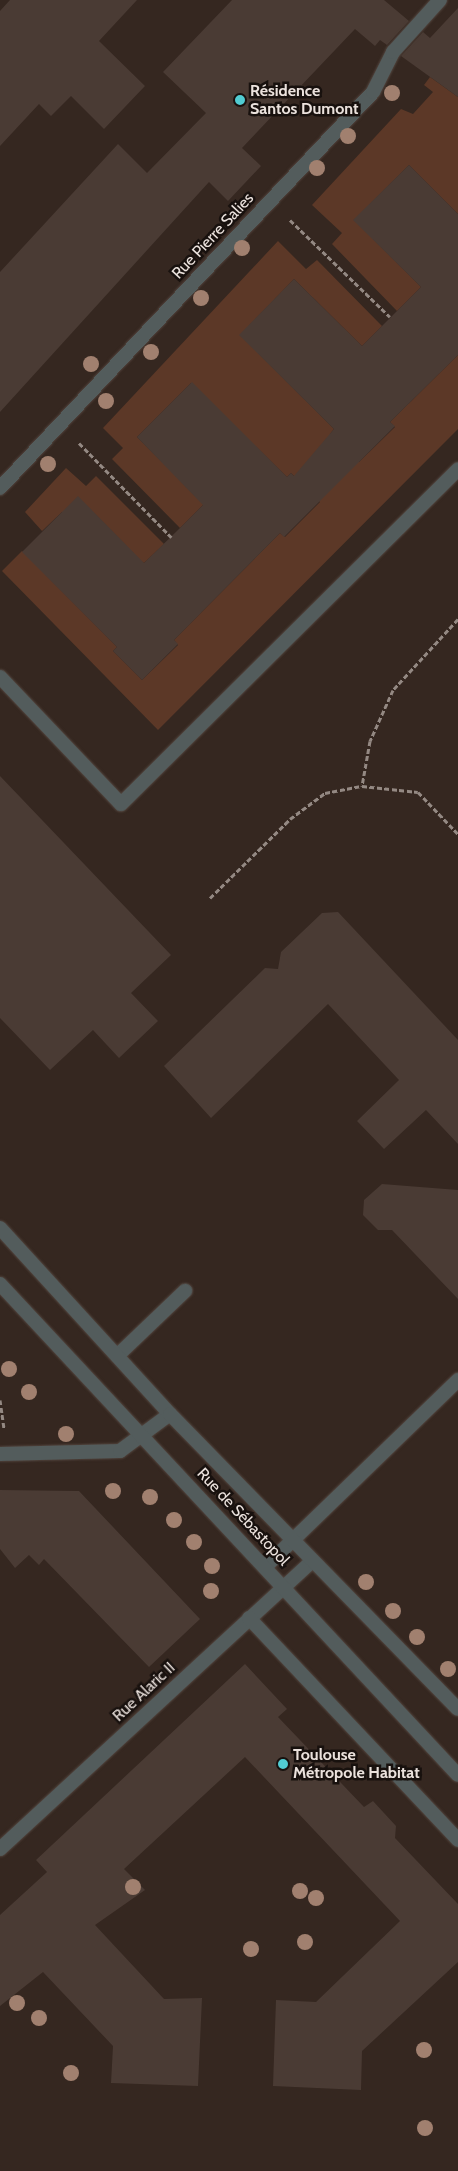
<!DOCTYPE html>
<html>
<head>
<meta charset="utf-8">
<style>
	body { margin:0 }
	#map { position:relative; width:458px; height:2171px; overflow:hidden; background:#352720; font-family:Cabin,sans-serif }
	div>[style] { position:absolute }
	.green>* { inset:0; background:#5c3827 }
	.building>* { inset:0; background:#4a3b34 }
	.path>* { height:3px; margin-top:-1.5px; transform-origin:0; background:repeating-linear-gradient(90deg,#948983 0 5px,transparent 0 7.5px) }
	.roads { filter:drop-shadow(0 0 1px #52453e) drop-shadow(0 0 1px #52453e) }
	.service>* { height:14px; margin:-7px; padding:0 7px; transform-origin:7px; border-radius:7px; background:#535c5c }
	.minor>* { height:14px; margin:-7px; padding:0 7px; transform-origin:7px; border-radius:7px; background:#535c5c }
	.tertiary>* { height:14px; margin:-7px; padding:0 7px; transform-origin:7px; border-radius:7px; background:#535c5c }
	.trees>* { width:16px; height:16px; margin:-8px; border-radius:50%; background:#a1806f }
	.dots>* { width:14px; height:14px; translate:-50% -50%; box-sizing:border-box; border:2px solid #18110e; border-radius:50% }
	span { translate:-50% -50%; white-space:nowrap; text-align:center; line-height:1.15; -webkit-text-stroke:5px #18110e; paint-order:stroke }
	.poi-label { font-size:16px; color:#ebe2dd; font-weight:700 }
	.left { translate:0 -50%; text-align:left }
	.street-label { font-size:16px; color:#ebe2dd }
</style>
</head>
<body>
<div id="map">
	<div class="green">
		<div style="clip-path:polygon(430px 77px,458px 97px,458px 214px,409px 165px,354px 220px,421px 287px,397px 311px,332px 244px,342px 233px,312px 205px,401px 109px,413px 114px,433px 92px,424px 85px)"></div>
		<div style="clip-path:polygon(278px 241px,306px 269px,317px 260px,382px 326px,362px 346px,294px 279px,240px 335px,334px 429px,330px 434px,359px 462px,395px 427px,390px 422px,458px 355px,458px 429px,158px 730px,2px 571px,22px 551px,117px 647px,113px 651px,142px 680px,178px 645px,174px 640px,280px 533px,285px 537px,320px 502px,291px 473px,287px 477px,191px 383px,137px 437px,204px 504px,180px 528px,112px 459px,123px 448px,103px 428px)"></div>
		<div style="clip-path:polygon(66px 468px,86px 486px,96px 476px,164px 544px,144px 563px,62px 512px,42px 531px,25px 512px)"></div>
	</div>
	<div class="building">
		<div style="clip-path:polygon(10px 0,137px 0,99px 41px,145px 86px,104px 129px,71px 96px,51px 116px,39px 104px,0 146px,0 11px)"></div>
		<div style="clip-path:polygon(232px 0,384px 0,409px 21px,387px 45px,380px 40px,375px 46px,355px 29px,242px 148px,261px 166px,228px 201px,209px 182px,0 412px,0 272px,118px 144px,147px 173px,206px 113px,163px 72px)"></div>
		<div style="clip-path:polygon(458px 8px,458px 97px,401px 56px,423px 32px,430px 38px)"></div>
		<div style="clip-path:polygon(409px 165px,458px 214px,458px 355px,390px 422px,395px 426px,284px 537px,280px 533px,174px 640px,178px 644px,142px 680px,113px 651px,117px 647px,22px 552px,78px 496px,144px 563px,180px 528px,203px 505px,137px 437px,192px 382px,287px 477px,291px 473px,294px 476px,334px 429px,239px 335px,294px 279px,362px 346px,421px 287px,353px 220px)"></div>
		<div style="clip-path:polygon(0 776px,171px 955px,131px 993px,158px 1021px,119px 1058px,93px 1030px,50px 1070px,0 1018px)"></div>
		<div style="clip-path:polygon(338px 912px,458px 1040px,458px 1144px,426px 1110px,384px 1149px,357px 1121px,399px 1080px,328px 1004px,211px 1118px,164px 1066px,265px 968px,278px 969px,281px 952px,322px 913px)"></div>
		<div style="clip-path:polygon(382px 1184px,458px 1190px,458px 1299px,392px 1230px,378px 1230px,363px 1215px,364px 1200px)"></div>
		<div style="clip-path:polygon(0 1490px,79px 1491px,200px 1619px,149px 1667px,44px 1559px,39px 1565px,29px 1555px,15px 1568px,0 1549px)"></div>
		<div style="clip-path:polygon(245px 1664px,287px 1709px,278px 1717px,364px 1807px,373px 1801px,384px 1813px,396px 1826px,395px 1838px,458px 1904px,458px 1962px,362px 2051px,361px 2090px,273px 2086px,276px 2000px,316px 2002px,400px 1921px,245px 1757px,124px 1869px,145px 1890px,95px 1925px,164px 1999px,202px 1998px,198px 2086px,111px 2083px,113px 2046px,43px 1972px,0 2006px,0 1915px,47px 1872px,36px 1860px)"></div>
	</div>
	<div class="path">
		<div style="left:290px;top:220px;width:139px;rotate:44.1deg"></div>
		<div style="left:79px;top:443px;width:132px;rotate:45.6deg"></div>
		<div style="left:458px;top:619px;width:96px;rotate:132.5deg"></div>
		<div style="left:393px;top:690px;width:56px;rotate:114.3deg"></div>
		<div style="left:370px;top:741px;width:46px;rotate:100.1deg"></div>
		<div style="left:362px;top:786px;width:56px;rotate:6.1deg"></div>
		<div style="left:418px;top:792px;width:58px;rotate:46.4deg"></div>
		<div style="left:210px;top:898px;width:112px;rotate:-44.6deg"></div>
		<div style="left:290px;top:819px;width:44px;rotate:-36.6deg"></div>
		<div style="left:325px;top:793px;width:38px;rotate:-11deg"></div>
		<div style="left:0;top:1400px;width:28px;rotate:82deg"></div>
	</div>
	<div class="roads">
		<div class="service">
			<div style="left:0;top:677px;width:175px;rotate:46.4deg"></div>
			<div style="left:121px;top:804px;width:475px;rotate:-44.8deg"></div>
			<div style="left:118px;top:1355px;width:93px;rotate:-43.7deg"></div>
			<div style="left:265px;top:1567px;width:269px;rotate:-44.1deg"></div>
			<div style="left:0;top:1849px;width:425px;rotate:-42.7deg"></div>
		</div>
		<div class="minor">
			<div style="left:0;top:488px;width:544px;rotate:-46.71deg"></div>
			<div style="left:373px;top:92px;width:45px;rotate:-63.4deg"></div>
			<div style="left:393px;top:52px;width:70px;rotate:-47.9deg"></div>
			<div style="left:0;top:1454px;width:120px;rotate:-1.4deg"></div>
			<div style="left:120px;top:1451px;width:62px;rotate:-36.5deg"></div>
			<div style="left:249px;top:1618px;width:305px;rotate:46.7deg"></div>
		</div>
		<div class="tertiary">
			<div style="left:0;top:1228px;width:252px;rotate:47.6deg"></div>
			<div style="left:170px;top:1414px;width:412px;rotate:45.7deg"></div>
			<div style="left:0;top:1284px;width:671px;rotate:46.99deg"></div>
		</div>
	</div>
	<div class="trees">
		<div style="left:392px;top:93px"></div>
		<div style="left:348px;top:136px"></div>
		<div style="left:317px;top:168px"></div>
		<div style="left:242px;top:248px"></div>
		<div style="left:201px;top:298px"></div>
		<div style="left:151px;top:352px"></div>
		<div style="left:91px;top:364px"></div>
		<div style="left:106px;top:401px"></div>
		<div style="left:48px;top:464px"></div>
		<div style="left:9px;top:1369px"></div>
		<div style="left:29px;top:1392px"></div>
		<div style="left:66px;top:1434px"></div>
		<div style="left:113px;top:1491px"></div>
		<div style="left:150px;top:1497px"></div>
		<div style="left:174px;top:1520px"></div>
		<div style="left:194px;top:1542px"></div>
		<div style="left:212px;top:1566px"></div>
		<div style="left:366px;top:1582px"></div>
		<div style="left:211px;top:1591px"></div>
		<div style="left:393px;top:1611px"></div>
		<div style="left:417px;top:1637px"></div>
		<div style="left:448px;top:1669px"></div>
		<div style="left:133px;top:1887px"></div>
		<div style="left:300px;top:1891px"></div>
		<div style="left:316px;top:1898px"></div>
		<div style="left:305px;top:1942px"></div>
		<div style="left:251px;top:1949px"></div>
		<div style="left:17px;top:2003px"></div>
		<div style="left:39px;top:2018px"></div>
		<div style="left:424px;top:2050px"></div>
		<div style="left:71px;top:2073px"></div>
		<div style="left:425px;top:2128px"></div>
	</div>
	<div class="dots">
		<div style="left:240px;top:100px;background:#51ccd2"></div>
		<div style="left:283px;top:1764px;background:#51ccd2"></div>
	</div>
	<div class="poi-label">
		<span class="left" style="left:250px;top:100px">Résidence<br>Santos Dumont</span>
		<span class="left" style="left:293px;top:1764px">Toulouse<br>Métropole Habitat</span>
	</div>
	<div class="street-label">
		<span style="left:213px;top:236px;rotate:-47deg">Rue Pierre Salies</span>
		<span style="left:243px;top:1517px;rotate:47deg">Rue de Sébastopol</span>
		<span style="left:144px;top:1692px;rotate:-43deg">Rue Alaric II</span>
	</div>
</div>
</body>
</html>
